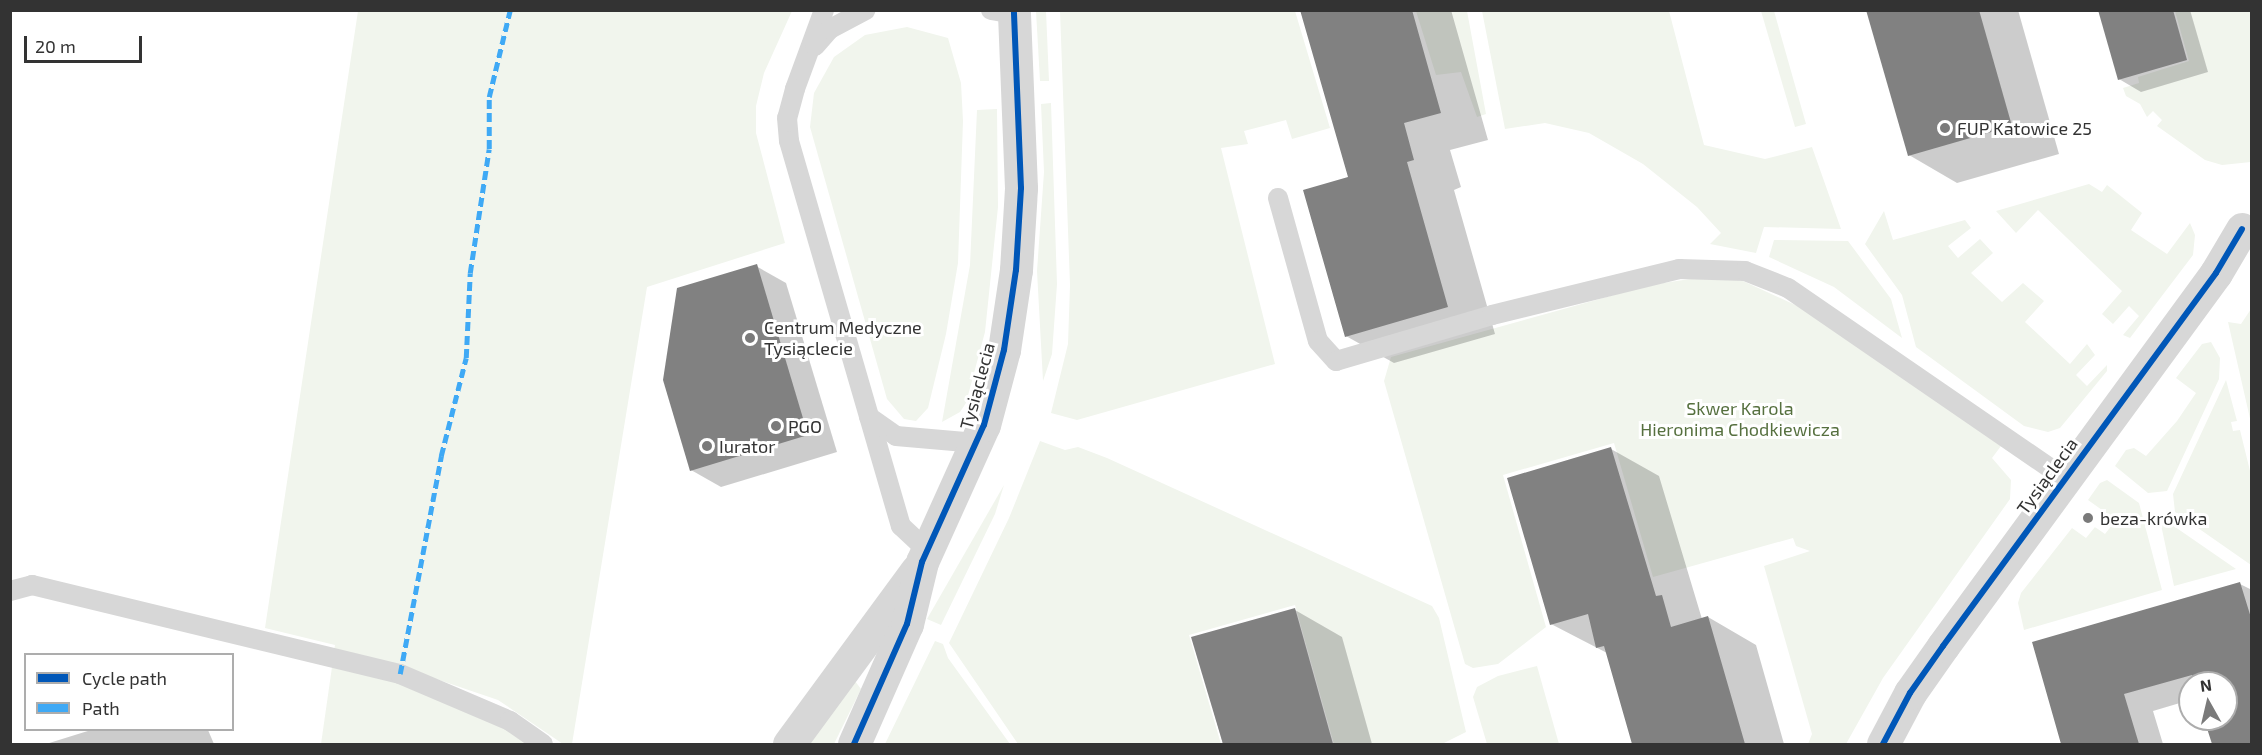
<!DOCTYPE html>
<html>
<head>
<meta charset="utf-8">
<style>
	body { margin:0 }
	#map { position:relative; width:2262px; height:755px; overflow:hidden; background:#fff; font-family:"Exo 2",sans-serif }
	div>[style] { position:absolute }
	.green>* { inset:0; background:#f1f5ed }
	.shadow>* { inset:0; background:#0003 }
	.building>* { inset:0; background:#818181 }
	.lane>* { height:20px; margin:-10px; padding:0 10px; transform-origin:10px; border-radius:10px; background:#d7d7d7 }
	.street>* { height:33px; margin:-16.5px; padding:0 16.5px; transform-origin:16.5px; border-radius:16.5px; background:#d7d7d7 }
	.quiet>* { height:4.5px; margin-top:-2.25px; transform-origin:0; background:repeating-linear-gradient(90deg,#3fa9f5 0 9px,transparent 0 13.5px) }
	.cycleway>* { height:6px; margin:-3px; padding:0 3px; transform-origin:3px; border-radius:3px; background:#0057b8 }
	.dots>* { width:16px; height:16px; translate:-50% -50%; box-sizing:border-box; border:3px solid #fff; border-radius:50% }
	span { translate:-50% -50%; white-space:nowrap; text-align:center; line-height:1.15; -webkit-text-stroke:6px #fff; paint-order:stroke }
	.poi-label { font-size:18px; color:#333 }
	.left { translate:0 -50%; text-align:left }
	.street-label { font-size:18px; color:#333 }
	.park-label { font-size:18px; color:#56703f }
	.frame { position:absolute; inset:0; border:12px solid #333; pointer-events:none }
	.legend { position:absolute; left:24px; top:653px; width:210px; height:78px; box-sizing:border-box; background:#fff; border:2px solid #adadad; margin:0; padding:8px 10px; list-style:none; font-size:18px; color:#333 }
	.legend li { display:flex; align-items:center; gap:12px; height:30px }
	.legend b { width:30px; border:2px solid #adadad }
	.north { position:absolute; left:2178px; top:671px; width:60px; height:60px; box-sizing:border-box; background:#fff; border:2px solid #adadad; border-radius:50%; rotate:352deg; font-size:16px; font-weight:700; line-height:24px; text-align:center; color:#333 }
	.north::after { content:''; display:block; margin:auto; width:21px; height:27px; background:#7a7a7a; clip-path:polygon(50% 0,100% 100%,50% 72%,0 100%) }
	.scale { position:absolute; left:24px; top:36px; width:118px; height:27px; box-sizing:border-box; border:3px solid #333; border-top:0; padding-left:8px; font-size:18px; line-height:21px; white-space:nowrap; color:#333; -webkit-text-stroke:4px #fff; paint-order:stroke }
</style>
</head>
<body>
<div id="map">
	<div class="green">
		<div style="clip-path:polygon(358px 11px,792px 11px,764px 73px,756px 106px,756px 133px,785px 243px,647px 287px,572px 744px,563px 744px,498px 700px,398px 666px,334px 650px,335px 645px,265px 628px)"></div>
		<div style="clip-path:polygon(1036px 11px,1046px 11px,1049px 81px,1040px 81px)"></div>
		<div style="clip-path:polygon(1060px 11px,1295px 11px,1330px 128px,1292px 139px,1286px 120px,1244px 131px,1248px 144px,1221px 148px,1275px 364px,1077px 420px,1051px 413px,1068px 344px,1070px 285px)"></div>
		<div style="clip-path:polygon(1416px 11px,1467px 11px,1486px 114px,1477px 117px,1461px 72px,1436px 75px)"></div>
		<div style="clip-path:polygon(1482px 11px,1669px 11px,1704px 145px,1765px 159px,1812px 147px,1841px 229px,1764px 227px,1756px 253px,1710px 244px,1721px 233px,1697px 207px,1643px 164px,1589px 133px,1545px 123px,1505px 129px)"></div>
		<div style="clip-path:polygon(1761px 11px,1774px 11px,1806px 124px,1795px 127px)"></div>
		<div style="clip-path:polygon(2175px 11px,2251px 11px,2251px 162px,2222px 165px,2205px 160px,2157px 126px,2162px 120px,2153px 111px,2147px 117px,2140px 104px,2126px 96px,2123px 88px,2139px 83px,2138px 77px,2189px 61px)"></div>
		<div style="clip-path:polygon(907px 27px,948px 38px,961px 83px,963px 121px,958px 263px,946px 334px,928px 408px,916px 421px,904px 419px,887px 399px,810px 127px,814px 93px,834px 57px,865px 35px)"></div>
		<div style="clip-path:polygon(1051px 103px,1057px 284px,1052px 354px,1043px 381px,1037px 271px,1044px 172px,1041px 104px)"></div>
		<div style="clip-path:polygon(997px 109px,998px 207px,985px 332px,966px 403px,960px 412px,942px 422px,970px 265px,977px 110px)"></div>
		<div style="clip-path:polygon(2089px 184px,2102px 192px,2107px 185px,2142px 213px,2131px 230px,2167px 254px,2190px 223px,2195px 235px,2193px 255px,2130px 338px,2123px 335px,2139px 316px,2129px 306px,2113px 324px,2102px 314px,2122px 291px,2038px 210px,2016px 233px,1996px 211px)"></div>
		<div style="clip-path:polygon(1884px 211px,1893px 240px,1965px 220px,1971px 228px,1948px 246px,1958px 258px,1980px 239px,1993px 253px,1971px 273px,2002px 302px,2023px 283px,2044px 301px,2025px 322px,2070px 364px,2087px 344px,2095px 355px,2076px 375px,2087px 386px,2107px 365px,2107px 371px,2060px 428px,2048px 432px,2024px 426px,1916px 347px,1902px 295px,1865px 244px)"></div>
		<div style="clip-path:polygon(1774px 240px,1848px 241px,1891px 299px,1902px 338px,1834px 287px,1769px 257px)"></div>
		<div style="clip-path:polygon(1710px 276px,1743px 281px,1804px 309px,2001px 446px,1992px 458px,2011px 480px,2010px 499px,1883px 678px,1846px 744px,1808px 744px,1812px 734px,1764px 566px,1810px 551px,1796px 546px,1793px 538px,1653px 577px,1614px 443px,1503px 475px,1546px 627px,1498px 664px,1473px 668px,1465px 664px,1384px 381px,1391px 357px,1650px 285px)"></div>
		<div style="clip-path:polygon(2251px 309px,2251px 423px,2228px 322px,2241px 324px)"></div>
		<div style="clip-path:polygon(2211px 342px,2220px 358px,2219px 379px,2167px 491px,2148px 493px,2115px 466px,2126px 450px,2134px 448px,2146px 456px,2177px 421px,2196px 393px,2176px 378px,2202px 344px)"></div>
		<div style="clip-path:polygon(2226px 380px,2237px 421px,2231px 422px,2233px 431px,2240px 430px,2251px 475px,2251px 565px,2175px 512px,2173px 494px)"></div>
		<div style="clip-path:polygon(1040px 441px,1065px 450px,1078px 447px,1107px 458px,1432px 606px,1439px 618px,1466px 732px,1442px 744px,1334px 744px,1295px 605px,1189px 635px,1221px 744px,1018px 744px,949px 643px,1009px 518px)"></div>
		<div style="clip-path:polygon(2107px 480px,2139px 503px,2162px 590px,2024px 630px,2018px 603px,2021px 593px,2072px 528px,2086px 538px,2095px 527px,2105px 534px,2116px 520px,2088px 500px,2100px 483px)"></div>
		<div style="clip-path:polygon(1004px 485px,995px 514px,941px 625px,927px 619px)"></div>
		<div style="clip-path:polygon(2160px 520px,2165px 520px,2236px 569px,2174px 586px)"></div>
		<div style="clip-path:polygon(935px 641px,943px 644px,948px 658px,1010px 744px,885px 744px)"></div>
		<div style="clip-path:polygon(1537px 666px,1559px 744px,1487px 744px,1473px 697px,1477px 687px,1498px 676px)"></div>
		<div style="clip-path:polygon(332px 667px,395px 682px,506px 726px,528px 744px,321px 744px)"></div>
		<div style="clip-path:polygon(855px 681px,861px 689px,834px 744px,810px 744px,849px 683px)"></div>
	</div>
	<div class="shadow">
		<div style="clip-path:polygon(1301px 10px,1451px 10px,1488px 140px,1450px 150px,1461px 187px,1454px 190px,1495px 334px,1394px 363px,1346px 336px,1350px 178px)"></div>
		<div style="clip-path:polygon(1867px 10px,2018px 10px,2059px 154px,1957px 183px,1909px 155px)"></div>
		<div style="clip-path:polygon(2099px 10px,2190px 10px,2208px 72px,2141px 92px,2119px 79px)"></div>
		<div style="clip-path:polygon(756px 266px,786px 283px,837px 452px,721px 487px,691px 470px)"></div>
		<div style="clip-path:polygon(1611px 449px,1659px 476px,1702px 619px,1708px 617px,1756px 645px,1784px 744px,1633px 744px,1607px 653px,1551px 624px)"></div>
		<div style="clip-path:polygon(2240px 584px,2252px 590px,2252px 744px,2210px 744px,2213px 744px,2206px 719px,2226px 719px,2226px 683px,2190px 683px,2190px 700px,2153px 711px,2163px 744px,2063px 744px,2034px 643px)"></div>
		<div style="clip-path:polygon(1295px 610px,1342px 637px,1372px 744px,1223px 744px,1193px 638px)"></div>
		<div style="clip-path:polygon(91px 730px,208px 730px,214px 744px,46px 744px)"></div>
	</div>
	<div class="building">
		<div style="clip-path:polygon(1300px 10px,1412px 10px,1441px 113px,1404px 123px,1414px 160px,1407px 162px,1448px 307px,1345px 337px,1303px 190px,1348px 177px)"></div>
		<div style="clip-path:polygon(1866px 10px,1979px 10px,2012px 126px,1908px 156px)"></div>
		<div style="clip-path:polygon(2098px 10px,2173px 10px,2187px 60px,2118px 80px)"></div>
		<div style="clip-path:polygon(757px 264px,808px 435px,690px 471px,663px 380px,677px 288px)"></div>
		<div style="clip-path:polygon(1611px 447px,1656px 596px,1662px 595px,1671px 627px,1708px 616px,1745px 744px,1632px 744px,1604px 646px,1596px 648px,1588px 614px,1550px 625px,1507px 478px)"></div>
		<div style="clip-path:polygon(2240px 582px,2252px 621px,2252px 744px,2212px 744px,2204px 719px,2226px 719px,2226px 683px,2194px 683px,2192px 675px,2124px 694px,2139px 744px,2061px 744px,2032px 642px)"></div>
		<div style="clip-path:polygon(1295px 608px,1333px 744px,1223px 744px,1191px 637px)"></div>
	</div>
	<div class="lane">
		<div style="left:824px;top:10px;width:84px;rotate:110.2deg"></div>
		<div style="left:795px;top:89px;width:30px;rotate:105deg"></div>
		<div style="left:787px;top:118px;width:23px;rotate:85deg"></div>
		<div style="left:789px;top:141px;width:401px;rotate:73.8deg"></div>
		<div style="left:901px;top:526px;width:37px;rotate:43deg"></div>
		<div style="left:991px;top:10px;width:23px;rotate:10deg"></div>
		<div style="left:815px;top:46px;width:23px;rotate:-49deg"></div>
		<div style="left:830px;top:29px;width:40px;rotate:-28deg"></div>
		<div style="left:1278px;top:198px;width:148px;rotate:74.4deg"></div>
		<div style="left:1318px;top:341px;width:27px;rotate:48deg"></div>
		<div style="left:1336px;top:361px;width:163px;rotate:-16.4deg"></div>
		<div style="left:1492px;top:315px;width:193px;rotate:-13.8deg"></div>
		<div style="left:1679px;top:269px;width:66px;rotate:1.7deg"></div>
		<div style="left:1745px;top:271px;width:46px;rotate:21.6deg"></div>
		<div style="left:1788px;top:288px;width:335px;rotate:34.5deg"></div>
		<div style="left:869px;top:417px;width:33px;rotate:35deg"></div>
		<div style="left:896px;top:436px;width:81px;rotate:4.9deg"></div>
		<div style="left:10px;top:591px;width:23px;rotate:-15deg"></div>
		<div style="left:32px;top:585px;width:379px;rotate:13.6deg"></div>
		<div style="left:400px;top:674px;width:120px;rotate:23.1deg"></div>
		<div style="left:510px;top:721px;width:40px;rotate:34.9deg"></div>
	</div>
	<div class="street">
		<div style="left:789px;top:744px;width:215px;rotate:-53.7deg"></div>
		<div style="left:854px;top:744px;width:131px;rotate:-66.2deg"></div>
		<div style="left:907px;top:624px;width:64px;rotate:-76.4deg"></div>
		<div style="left:922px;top:562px;width:150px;rotate:-65.7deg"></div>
		<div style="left:984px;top:425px;width:78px;rotate:-75.1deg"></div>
		<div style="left:1004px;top:350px;width:81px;rotate:-81.5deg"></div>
		<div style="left:1016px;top:270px;width:82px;rotate:-86.5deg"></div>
		<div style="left:1021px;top:188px;width:178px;rotate:-92.3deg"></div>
		<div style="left:1883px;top:744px;width:58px;rotate:-62.1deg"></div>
		<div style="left:1910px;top:693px;width:57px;rotate:-54.9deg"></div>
		<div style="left:1943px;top:646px;width:462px;rotate:-53.8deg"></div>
		<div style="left:2216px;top:273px;width:51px;rotate:-59.4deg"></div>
	</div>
	<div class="quiet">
		<div style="left:400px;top:674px;width:222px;rotate:-79.3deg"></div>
		<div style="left:441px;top:456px;width:101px;rotate:-75.7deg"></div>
		<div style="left:466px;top:358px;width:85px;rotate:-87.3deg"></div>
		<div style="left:470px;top:273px;width:125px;rotate:-81.3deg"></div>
		<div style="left:489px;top:149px;width:52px;rotate:-90deg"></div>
		<div style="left:489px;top:97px;width:89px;rotate:-76.4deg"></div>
	</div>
	<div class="cycleway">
		<div style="left:854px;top:744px;width:131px;rotate:-66.2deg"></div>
		<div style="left:907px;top:624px;width:64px;rotate:-76.4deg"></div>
		<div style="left:922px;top:562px;width:150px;rotate:-65.7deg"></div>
		<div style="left:984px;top:425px;width:78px;rotate:-75.1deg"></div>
		<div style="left:1004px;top:350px;width:81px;rotate:-81.5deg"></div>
		<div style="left:1016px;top:270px;width:82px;rotate:-86.5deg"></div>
		<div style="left:1021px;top:188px;width:178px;rotate:-92.3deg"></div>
		<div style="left:1883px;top:744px;width:58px;rotate:-62.1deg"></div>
		<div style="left:1910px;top:693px;width:57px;rotate:-54.9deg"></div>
		<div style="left:1943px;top:646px;width:462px;rotate:-53.8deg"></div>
		<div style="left:2216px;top:273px;width:51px;rotate:-59.4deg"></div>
	</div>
	<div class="dots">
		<div style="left:1945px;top:128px;background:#7a7a7a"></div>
		<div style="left:750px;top:338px;background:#7a7a7a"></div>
		<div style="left:776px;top:426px;background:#7a7a7a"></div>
		<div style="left:707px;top:446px;background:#7a7a7a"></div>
		<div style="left:2088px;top:518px;background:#7a7a7a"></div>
	</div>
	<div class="poi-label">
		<span class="left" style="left:1957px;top:128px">FUP Katowice 25</span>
		<span class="left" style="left:764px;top:338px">Centrum Medyczne<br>Tysiąclecie</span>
		<span class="left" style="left:788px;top:426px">PGO</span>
		<span class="left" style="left:719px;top:446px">Iurator</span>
		<span class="left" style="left:2100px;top:518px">beza-krówka</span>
	</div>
	<div class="street-label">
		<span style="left:977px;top:386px;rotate:-75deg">Tysiąclecia</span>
		<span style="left:2047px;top:476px;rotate:-54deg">Tysiąclecia</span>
	</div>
	<div class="park-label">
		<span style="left:1740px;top:419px">Skwer Karola<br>Hieronima Chodkiewicza</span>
	</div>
	<div class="frame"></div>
	<ul class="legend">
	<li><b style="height:8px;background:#0057b8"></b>Cycle path</li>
	<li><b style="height:8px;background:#3fa9f5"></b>Path</li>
	</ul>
	<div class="north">N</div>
	<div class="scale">20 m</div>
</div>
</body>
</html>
